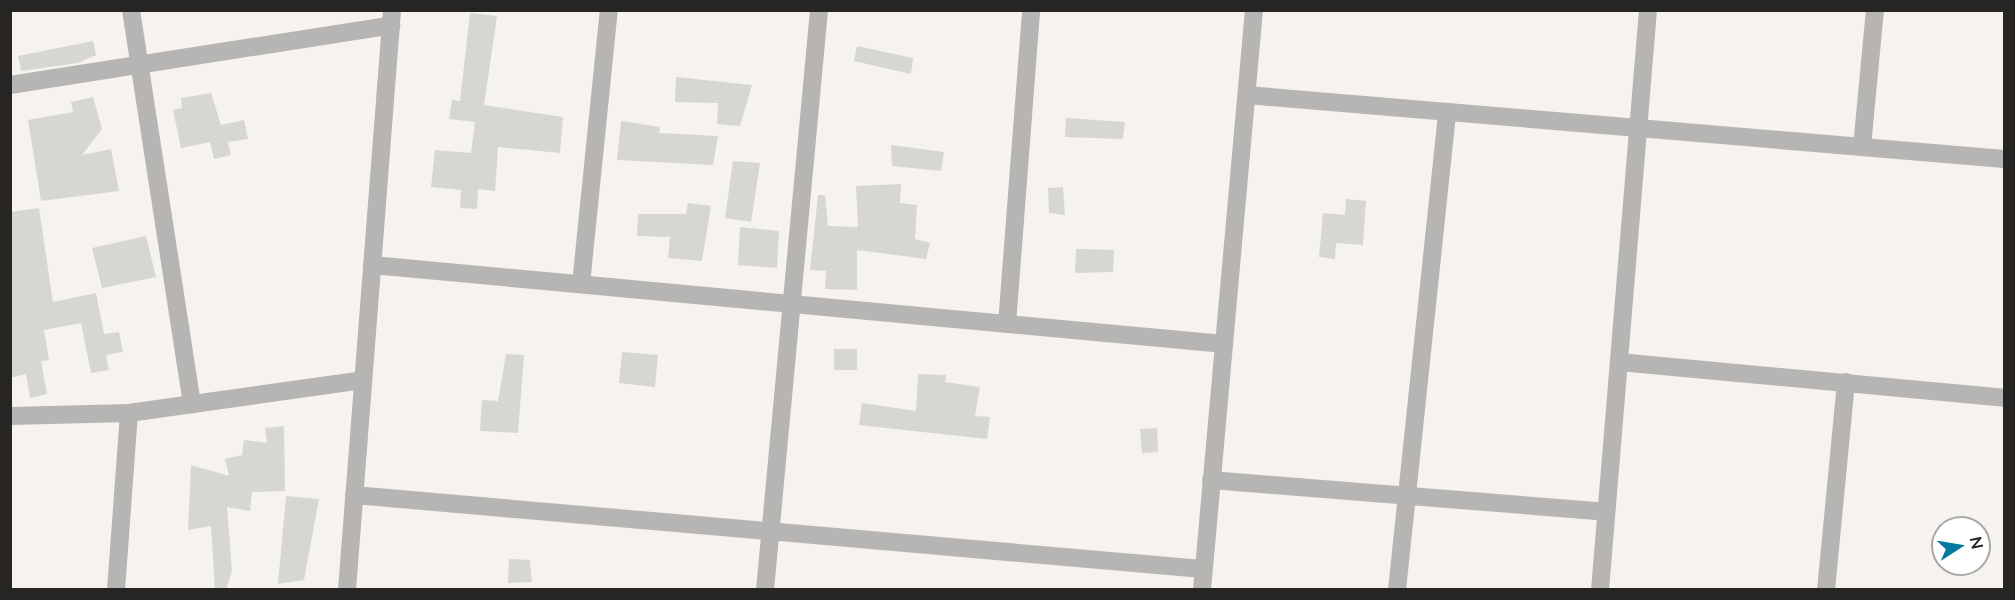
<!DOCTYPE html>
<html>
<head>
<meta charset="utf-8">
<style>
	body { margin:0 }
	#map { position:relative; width:2015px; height:600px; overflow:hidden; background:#f6f3ef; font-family:Lato,sans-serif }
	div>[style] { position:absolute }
	.building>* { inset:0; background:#d6d6d2 }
	.street>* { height:18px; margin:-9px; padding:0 9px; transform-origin:9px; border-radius:9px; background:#b7b5b4 }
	span { translate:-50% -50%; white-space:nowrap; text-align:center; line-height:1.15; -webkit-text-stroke:5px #fff; paint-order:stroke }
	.frame { position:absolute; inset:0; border:12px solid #262523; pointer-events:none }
	.north { position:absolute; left:1931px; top:516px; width:60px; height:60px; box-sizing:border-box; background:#fff; border:2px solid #a8a8a7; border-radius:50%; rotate:78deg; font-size:16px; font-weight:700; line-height:24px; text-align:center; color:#262523 }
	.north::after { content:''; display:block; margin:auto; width:21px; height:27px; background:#0679a2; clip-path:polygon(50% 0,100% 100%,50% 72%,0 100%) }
</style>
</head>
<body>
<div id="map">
	<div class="building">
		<div style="clip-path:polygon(470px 13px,497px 16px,484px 105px,563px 117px,560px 153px,498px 147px,495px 191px,478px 189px,477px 209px,460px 208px,461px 190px,431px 187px,435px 150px,471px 153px,475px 122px,449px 119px,452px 100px,460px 101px)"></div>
		<div style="clip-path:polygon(93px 41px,96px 55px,78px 63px,21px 71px,18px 56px)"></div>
		<div style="clip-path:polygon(857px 46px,913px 58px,911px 74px,854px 61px)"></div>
		<div style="clip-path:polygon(676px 77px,752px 85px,740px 126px,717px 124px,718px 103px,675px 102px)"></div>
		<div style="clip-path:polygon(211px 93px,221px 125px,244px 120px,248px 139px,228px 142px,231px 155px,214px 159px,210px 142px,181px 148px,173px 110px,182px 108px,181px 98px)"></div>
		<div style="clip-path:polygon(93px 97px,102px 129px,82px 155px,111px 149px,119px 191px,41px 201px,28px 120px,73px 112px,71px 102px)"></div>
		<div style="clip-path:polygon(1066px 118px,1125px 122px,1123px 139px,1065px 137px)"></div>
		<div style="clip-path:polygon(621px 121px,660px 127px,659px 133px,718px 136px,713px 165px,617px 160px)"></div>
		<div style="clip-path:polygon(891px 145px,944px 152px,941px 171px,892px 166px)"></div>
		<div style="clip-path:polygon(733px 161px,760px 163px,751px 222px,725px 218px)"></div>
		<div style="clip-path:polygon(901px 184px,900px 203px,917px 205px,915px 239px,930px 243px,926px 259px,857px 250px,857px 290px,825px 289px,826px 271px,810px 270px,818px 195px,825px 195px,828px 226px,858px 227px,856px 186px)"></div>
		<div style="clip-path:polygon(1063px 187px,1065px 215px,1049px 213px,1048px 188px)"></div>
		<div style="clip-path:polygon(1346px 199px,1366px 201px,1363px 245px,1336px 243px,1335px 259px,1319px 257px,1323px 213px,1345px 215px)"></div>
		<div style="clip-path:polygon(688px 203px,711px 206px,702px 261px,668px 258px,670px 237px,637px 236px,638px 214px,686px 214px)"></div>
		<div style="clip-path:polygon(39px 208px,53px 302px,96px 293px,104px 334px,119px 332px,123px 352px,106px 355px,109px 370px,91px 373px,81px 323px,44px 330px,49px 360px,41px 361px,47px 394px,30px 398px,26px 374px,10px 378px,10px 212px)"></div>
		<div style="clip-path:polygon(740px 227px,779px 231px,777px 268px,738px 265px)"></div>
		<div style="clip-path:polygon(146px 236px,156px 277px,102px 288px,92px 248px)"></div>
		<div style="clip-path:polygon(1076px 249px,1114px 250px,1113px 272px,1075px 273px)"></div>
		<div style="clip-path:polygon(834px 349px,857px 349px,857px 370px,834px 370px)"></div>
		<div style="clip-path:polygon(622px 352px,658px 355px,655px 387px,619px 383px)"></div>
		<div style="clip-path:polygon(506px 354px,524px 355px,518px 433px,480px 431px,482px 400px,498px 401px)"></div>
		<div style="clip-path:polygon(918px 374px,946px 375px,945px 382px,980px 387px,975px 416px,990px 417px,987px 439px,859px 425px,862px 403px,916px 411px)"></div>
		<div style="clip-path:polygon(284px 426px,285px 491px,252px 492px,250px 511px,227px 507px,232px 571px,226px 590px,215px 590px,211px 526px,188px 530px,191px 465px,229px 476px,225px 459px,242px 455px,244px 440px,267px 443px,265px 428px)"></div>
		<div style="clip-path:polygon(1157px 428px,1158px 452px,1142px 453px,1140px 429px)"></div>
		<div style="clip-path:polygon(286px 496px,319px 499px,304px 580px,278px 584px)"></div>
		<div style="clip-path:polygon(509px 559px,530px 560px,532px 582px,508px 583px)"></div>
	</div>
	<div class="street">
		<div style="left:131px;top:10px;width:399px;rotate:81.2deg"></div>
		<div style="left:10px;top:85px;width:386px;rotate:-8.9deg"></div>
		<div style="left:1247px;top:95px;width:760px;rotate:4.83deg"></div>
		<div style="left:1862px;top:147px;width:138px;rotate:-84.6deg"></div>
		<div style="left:372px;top:265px;width:856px;rotate:5.3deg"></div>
		<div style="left:581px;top:284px;width:275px;rotate:-84.2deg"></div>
		<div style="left:1007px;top:324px;width:315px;rotate:-85.6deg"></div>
		<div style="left:1619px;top:362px;width:387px;rotate:5.3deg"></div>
		<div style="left:10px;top:416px;width:119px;rotate:-1.4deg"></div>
		<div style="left:129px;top:413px;width:236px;rotate:-8deg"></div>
		<div style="left:1211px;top:480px;width:396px;rotate:4.6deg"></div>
		<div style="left:354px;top:495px;width:852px;rotate:4.98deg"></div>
		<div style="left:116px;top:590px;width:177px;rotate:-85.8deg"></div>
		<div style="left:347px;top:590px;width:582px;rotate:-85.56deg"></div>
		<div style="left:765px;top:590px;width:583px;rotate:-84.68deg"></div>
		<div style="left:1202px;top:590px;width:582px;rotate:-84.88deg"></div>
		<div style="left:1397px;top:590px;width:481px;rotate:-84deg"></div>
		<div style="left:1600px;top:590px;width:582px;rotate:-85.27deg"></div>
		<div style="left:1826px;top:590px;width:209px;rotate:-84.5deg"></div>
	</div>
	<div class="frame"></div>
	<div class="north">N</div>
</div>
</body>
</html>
